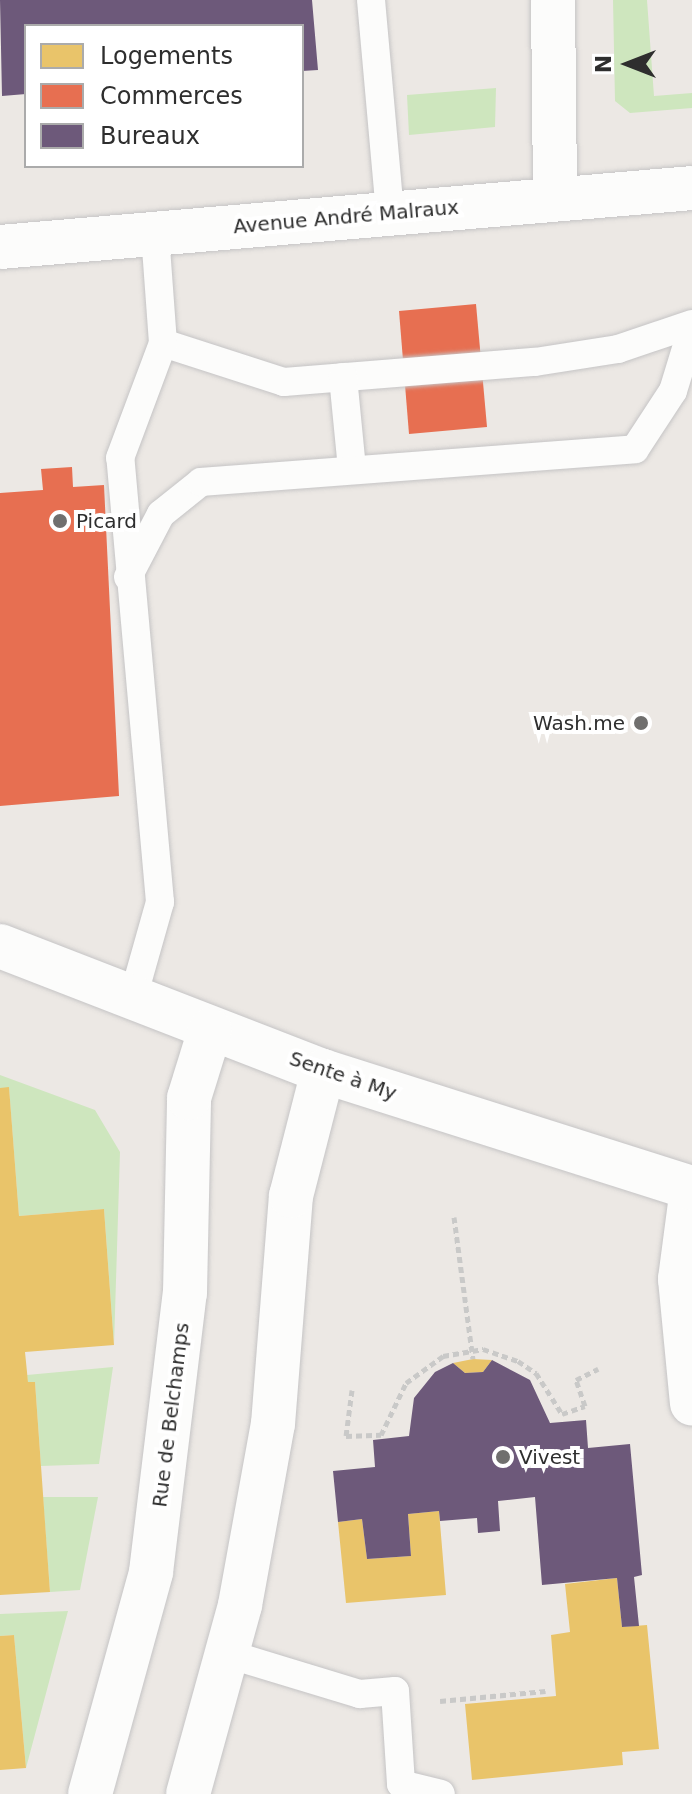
<!DOCTYPE html>
<html>
<head>
<meta charset="utf-8">
<style>
	body { margin:0 }
	#map { position:relative; width:692px; height:1794px; overflow:hidden; background:#ece8e4; font-family:"DejaVu Sans",sans-serif }
	div>[style] { position:absolute }
	.green>* { inset:0; background:#cee6be }
	.homes>* { inset:0; background:#e9c46a }
	.shops>* { inset:0; background:#e76f51 }
	.offices>* { inset:0; background:#6d597a }
	.path>* { height:5px; margin-top:-2.5px; transform-origin:0; background:repeating-linear-gradient(90deg,#c9c9c8 0 6px,transparent 0 10px) }
	.roads { filter:drop-shadow(0 0 2px #c5c4c5) drop-shadow(0 0 2px #c5c4c5) }
	.lane>* { height:28px; margin:-14px; padding:0 14px; transform-origin:14px; border-radius:14px; background:#fcfcfb }
	.street>* { height:44px; margin:-22px; padding:0 22px; transform-origin:22px; border-radius:22px; background:#fcfcfb }
	.secondary>* { height:44px; margin:-22px; padding:0 22px; transform-origin:22px; border-radius:22px; background:#fcfcfb }
	.dots>* { width:22px; height:22px; translate:-50% -50%; box-sizing:border-box; border:4px solid #fff; border-radius:50% }
	span { translate:-50% -50%; white-space:nowrap; text-align:center; line-height:1.15; -webkit-text-stroke:8px #fff; paint-order:stroke }
	.street-label { font-size:20px; color:#2e2e2e }
	.poi-label { font-size:20px; color:#2e2e2e }
	.left { translate:0 -50%; text-align:left }
	.right { translate:-100% -50%; text-align:right }
	.legend { position:absolute; left:24px; top:24px; width:280px; height:144px; box-sizing:border-box; background:#fff; border:2px solid #ababab; margin:0; padding:10px 14px; list-style:none; font-size:24px; color:#2e2e2e }
	.legend li { display:flex; align-items:center; gap:16px; height:40px }
	.legend b { width:40px; border:2px solid #ababab }
	.north { position:absolute; left:588px; top:24px; width:80px; height:80px; -webkit-text-stroke:6px #fff; paint-order:stroke; rotate:270deg; font-size:22px; font-weight:700; line-height:32px; text-align:center; color:#2e2e2e }
	.north::after { content:''; display:block; margin:auto; width:28px; height:36px; background:#2e2e2e; clip-path:polygon(50% 0,100% 100%,50% 72%,0 100%) }
</style>
</head>
<body>
<div id="map">
	<div class="green">
		<div style="clip-path:polygon(613px 0,647px 0,654px 96px,692px 93px,692px 108px,630px 113px,615px 101px)"></div>
		<div style="clip-path:polygon(496px 88px,495px 127px,409px 135px,407px 95px)"></div>
		<div style="clip-path:polygon(0 1075px,95px 1110px,120px 1152px,114px 1345px,104px 1209px,19px 1216px,9px 1088px,0 1088px)"></div>
		<div style="clip-path:polygon(113px 1367px,99px 1464px,41px 1466px,35px 1382px,28px 1382px,27px 1375px)"></div>
		<div style="clip-path:polygon(43px 1497px,98px 1497px,80px 1590px,50px 1592px)"></div>
		<div style="clip-path:polygon(68px 1611px,26px 1768px,14px 1635px,0 1636px,0 1614px)"></div>
	</div>
	<div class="homes">
		<div style="clip-path:polygon(9px 1087px,19px 1216px,104px 1209px,114px 1345px,25px 1352px,28px 1382px,35px 1382px,50px 1592px,0 1595px,0 1088px)"></div>
		<div style="clip-path:polygon(473px 1359px,492px 1360px,483px 1372px,465px 1373px,453px 1363px)"></div>
		<div style="clip-path:polygon(439px 1511px,446px 1595px,346px 1603px,338px 1522px,362px 1519px,367px 1559px,411px 1556px,408px 1514px)"></div>
		<div style="clip-path:polygon(617px 1578px,622px 1627px,647px 1625px,659px 1749px,622px 1752px,623px 1765px,472px 1780px,465px 1704px,556px 1696px,551px 1635px,570px 1632px,565px 1584px)"></div>
		<div style="clip-path:polygon(14px 1635px,26px 1768px,0 1770px,0 1636px)"></div>
	</div>
	<div class="shops">
		<div style="clip-path:polygon(476px 304px,487px 427px,409px 434px,399px 311px)"></div>
		<div style="clip-path:polygon(72px 467px,73px 487px,104px 485px,119px 796px,0 806px,0 493px,43px 490px,41px 469px)"></div>
	</div>
	<div class="offices">
		<div style="clip-path:polygon(0 0,312px 0,318px 70px,302px 71px,302px 26px,26px 26px,26px 94px,2px 96px)"></div>
		<div style="clip-path:polygon(492px 1360px,530px 1380px,550px 1423px,586px 1420px,588px 1448px,630px 1444px,642px 1575px,634px 1577px,639px 1626px,622px 1627px,617px 1578px,542px 1585px,535px 1497px,498px 1501px,500px 1531px,478px 1533px,477px 1518px,440px 1521px,439px 1511px,408px 1514px,411px 1556px,367px 1559px,362px 1519px,338px 1522px,333px 1471px,375px 1467px,373px 1440px,409px 1436px,414px 1398px,435px 1372px,453px 1363px,465px 1373px,483px 1372px)"></div>
	</div>
	<div class="path">
		<div style="left:454px;top:1217px;width:143px;rotate:82.4deg"></div>
		<div style="left:352px;top:1390px;width:46px;rotate:97.4deg"></div>
		<div style="left:346px;top:1436px;width:35px;rotate:-2deg"></div>
		<div style="left:381px;top:1435px;width:58px;rotate:-64.3deg"></div>
		<div style="left:406px;top:1383px;width:46px;rotate:-36.1deg"></div>
		<div style="left:443px;top:1356px;width:41px;rotate:-9.9deg"></div>
		<div style="left:483px;top:1349px;width:37px;rotate:19deg"></div>
		<div style="left:518px;top:1361px;width:22px;rotate:34deg"></div>
		<div style="left:536px;top:1373px;width:49px;rotate:57.6deg"></div>
		<div style="left:562px;top:1414px;width:24px;rotate:-19deg"></div>
		<div style="left:585px;top:1406px;width:28px;rotate:-109deg"></div>
		<div style="left:576px;top:1380px;width:25px;rotate:-27deg"></div>
		<div style="left:440px;top:1701px;width:106px;rotate:-5.4deg"></div>
	</div>
	<div class="roads">
		<div class="lane">
			<div style="left:371px;top:0;width:213px;rotate:84.9deg"></div>
			<div style="left:163px;top:343px;width:127px;rotate:17.9deg"></div>
			<div style="left:284px;top:382px;width:252px;rotate:-4.6deg"></div>
			<div style="left:535px;top:362px;width:84px;rotate:-8.9deg"></div>
			<div style="left:618px;top:349px;width:78px;rotate:-18.7deg"></div>
			<div style="left:343px;top:377px;width:92px;rotate:84.4deg"></div>
			<div style="left:128px;top:577px;width:71px;rotate:-62.4deg"></div>
			<div style="left:161px;top:514px;width:51px;rotate:-38.7deg"></div>
			<div style="left:201px;top:482px;width:435px;rotate:-4.3deg"></div>
			<div style="left:635px;top:449px;width:69px;rotate:-56.8deg"></div>
			<div style="left:673px;top:391px;width:65px;rotate:-73deg"></div>
			<div style="left:132px;top:1001px;width:103px;rotate:-74.2deg"></div>
			<div style="left:160px;top:902px;width:446px;rotate:-95.1deg"></div>
			<div style="left:120px;top:458px;width:123px;rotate:-69.5deg"></div>
			<div style="left:163px;top:343px;width:110px;rotate:-94.2deg"></div>
			<div style="left:228px;top:1654px;width:138px;rotate:16.9deg"></div>
			<div style="left:360px;top:1694px;width:35px;rotate:-5deg"></div>
			<div style="left:395px;top:1691px;width:93px;rotate:86.3deg"></div>
			<div style="left:401px;top:1784px;width:41px;rotate:14deg"></div>
		</div>
		<div class="street">
			<div style="left:553px;top:0;width:199px;rotate:89.4deg"></div>
			<div style="left:692px;top:1188px;width:92px;rotate:97.5deg"></div>
			<div style="left:680px;top:1279px;width:125px;rotate:84.5deg"></div>
		</div>
		<div class="secondary">
			<div style="left:0;top:247px;width:695px;rotate:-4.87deg"></div>
			<div style="left:0;top:946px;width:346px;rotate:21.2deg"></div>
			<div style="left:323px;top:1071px;width:387px;rotate:17.6deg"></div>
			<div style="left:90px;top:1794px;width:230px;rotate:-74.6deg"></div>
			<div style="left:151px;top:1572px;width:281px;rotate:-83.1deg"></div>
			<div style="left:185px;top:1293px;width:195px;rotate:-88.8deg"></div>
			<div style="left:189px;top:1098px;width:71px;rotate:-72.8deg"></div>
			<div style="left:188px;top:1794px;width:196px;rotate:-74.6deg"></div>
			<div style="left:240px;top:1605px;width:184px;rotate:-79.7deg"></div>
			<div style="left:273px;top:1424px;width:229px;rotate:-85.5deg"></div>
			<div style="left:291px;top:1196px;width:129px;rotate:-75.6deg"></div>
		</div>
	</div>
	<div class="dots">
		<div style="left:60px;top:521px;background:#706f6e"></div>
		<div style="left:641px;top:723px;background:#706f6e"></div>
		<div style="left:503px;top:1457px;background:#706f6e"></div>
	</div>
	<div class="street-label">
		<span style="left:346px;top:217px;rotate:-5deg">Avenue André Malraux</span>
		<span style="left:343px;top:1076px;rotate:19deg">Sente à My</span>
		<span style="left:171px;top:1415px;rotate:-83deg">Rue de Belchamps</span>
	</div>
	<div class="poi-label">
		<span class="left" style="left:76px;top:521px">Picard</span>
		<span class="right" style="left:625px;top:723px">Wash.me</span>
		<span class="left" style="left:519px;top:1457px">Vivest</span>
	</div>
	<ul class="legend">
	<li><b style="height:22px;background:#e9c46a"></b>Logements</li>
	<li><b style="height:22px;background:#e76f51"></b>Commerces</li>
	<li><b style="height:22px;background:#6d597a"></b>Bureaux</li>
	</ul>
	<div class="north">N</div>
</div>
</body>
</html>
